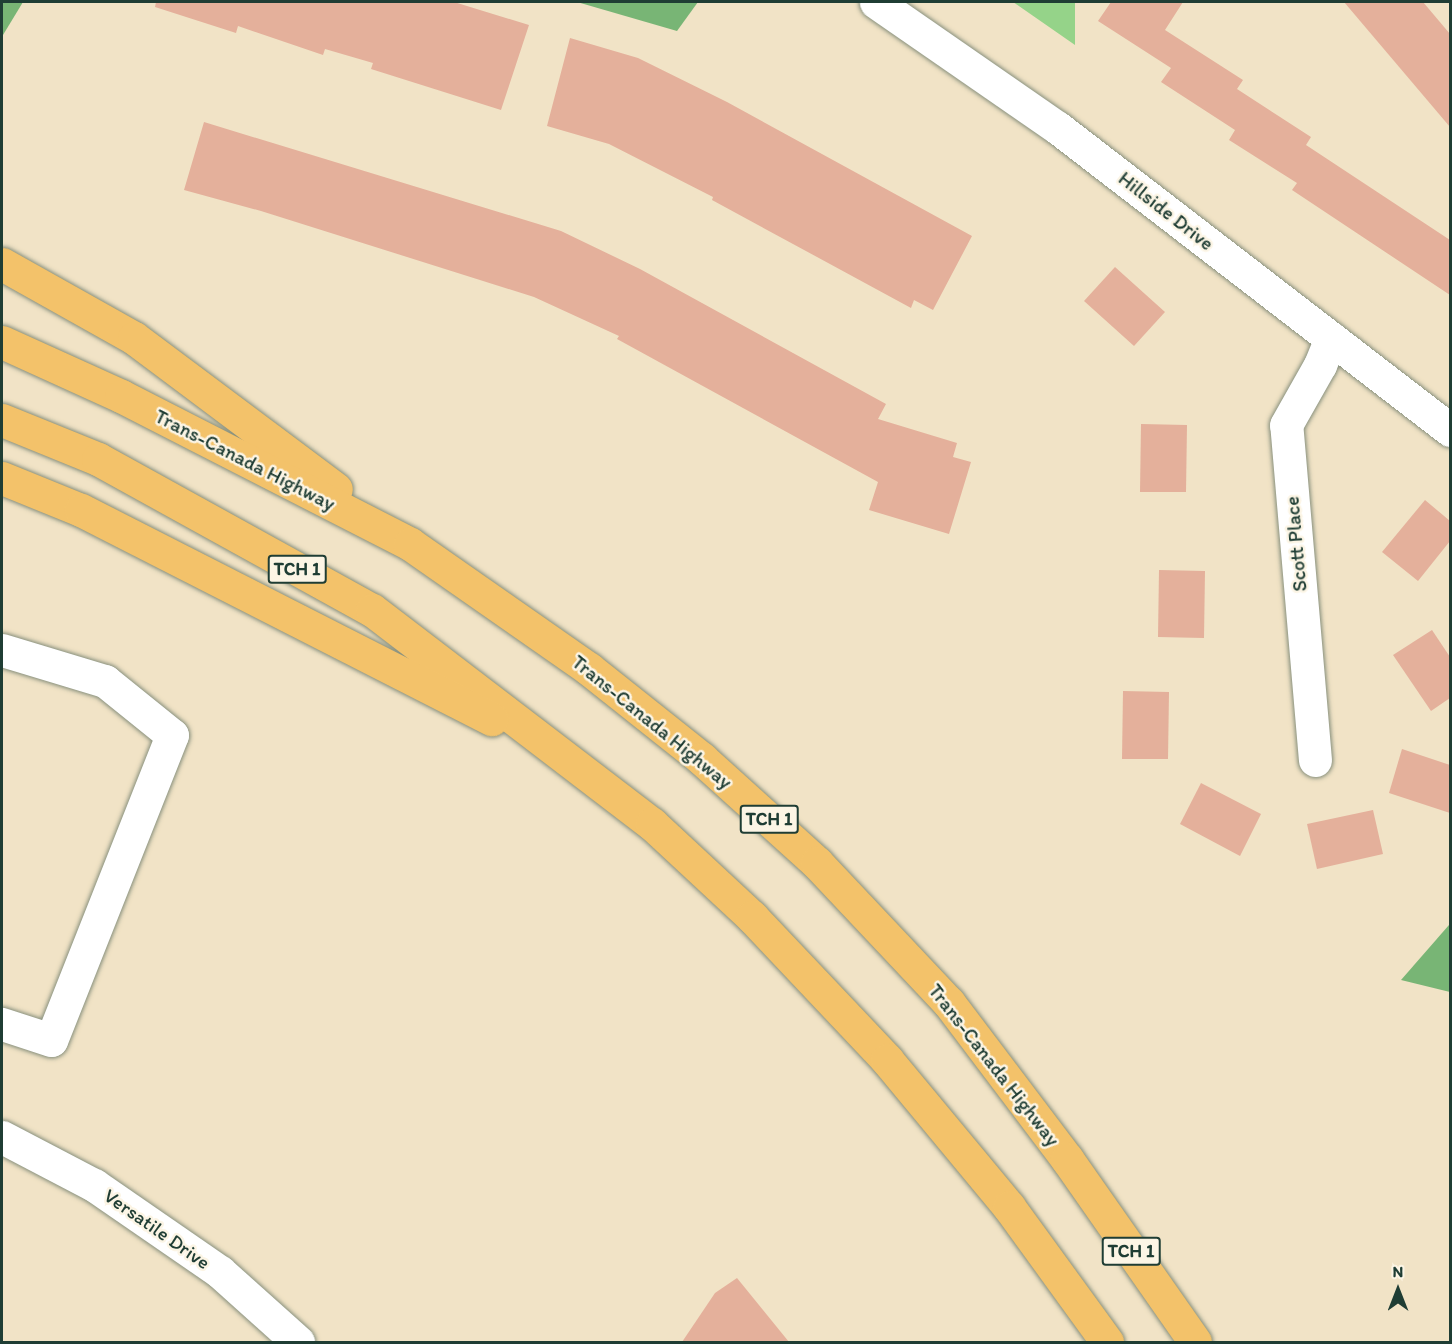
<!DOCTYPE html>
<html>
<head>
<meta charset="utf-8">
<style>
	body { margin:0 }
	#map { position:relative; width:1452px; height:1344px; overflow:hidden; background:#f1e3c6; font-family:Itim,sans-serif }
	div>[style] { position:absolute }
	.green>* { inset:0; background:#95d389 }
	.forest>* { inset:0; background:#78b575 }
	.building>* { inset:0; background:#e4b09b }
	.roads { filter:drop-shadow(0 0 2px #88907d) drop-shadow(0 0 2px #88907d) }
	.minor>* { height:33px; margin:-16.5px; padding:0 16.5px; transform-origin:16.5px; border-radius:16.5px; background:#fff }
	.highway>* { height:33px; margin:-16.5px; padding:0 16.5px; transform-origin:16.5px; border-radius:16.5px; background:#f3c26a }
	span { translate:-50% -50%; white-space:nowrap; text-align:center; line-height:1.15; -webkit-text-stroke:5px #fcf5e5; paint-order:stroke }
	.shield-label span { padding:2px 4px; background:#fcf5e5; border:2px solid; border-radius:4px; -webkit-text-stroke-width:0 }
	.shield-label { font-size:18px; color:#1f3d34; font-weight:700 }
	.street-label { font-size:20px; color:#1f3d34 }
	.frame { position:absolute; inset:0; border:3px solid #1f3d34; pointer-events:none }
	.north { position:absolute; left:1368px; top:1260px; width:60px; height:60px; -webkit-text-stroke:4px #fcf5e5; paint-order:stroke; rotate:0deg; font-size:16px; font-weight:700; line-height:24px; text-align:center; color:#1f3d34 }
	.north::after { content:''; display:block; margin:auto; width:21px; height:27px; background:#1f3d34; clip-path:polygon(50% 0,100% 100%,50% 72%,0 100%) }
</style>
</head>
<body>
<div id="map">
	<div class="green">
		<div style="clip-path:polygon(1013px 2px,1075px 2px,1075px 45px,1016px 4px)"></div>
	</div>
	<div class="forest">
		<div style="clip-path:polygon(2px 2px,23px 2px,3px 35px,2px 35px)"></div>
		<div style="clip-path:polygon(577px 2px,698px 2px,677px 31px)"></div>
		<div style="clip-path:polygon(1450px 925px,1450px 992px,1401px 980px,1449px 925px)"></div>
	</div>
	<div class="building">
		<div style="clip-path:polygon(156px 2px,454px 2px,529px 25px,501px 110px,371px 69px,373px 63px,325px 49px,323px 55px,238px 26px,236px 33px,155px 7px)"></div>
		<div style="clip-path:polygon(1111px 2px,1183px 2px,1165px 30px,1243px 80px,1237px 89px,1311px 137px,1306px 145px,1450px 240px,1450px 295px,1292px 190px,1297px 183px,1229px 140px,1235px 130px,1161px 82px,1171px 68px,1098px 21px)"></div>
		<div style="clip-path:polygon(1344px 2px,1423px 2px,1450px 34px,1450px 127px)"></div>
		<div style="clip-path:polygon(570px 38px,638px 58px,727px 102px,972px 236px,933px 310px,914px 300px,911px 308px,712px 200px,713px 197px,609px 144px,547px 126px)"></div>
		<div style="clip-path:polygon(204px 122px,561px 231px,640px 269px,886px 404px,878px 419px,957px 443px,953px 457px,971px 462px,949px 534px,869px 510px,878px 482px,617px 339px,619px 336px,534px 297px,261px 211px,184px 190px)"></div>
		<div style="clip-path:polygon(1115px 267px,1165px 312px,1134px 346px,1084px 301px)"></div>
		<div style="clip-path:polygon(1141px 424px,1187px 425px,1186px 492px,1140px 492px)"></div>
		<div style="clip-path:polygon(1425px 500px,1450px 521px,1450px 541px,1418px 581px,1382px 552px)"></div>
		<div style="clip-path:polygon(1159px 570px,1205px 571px,1204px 638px,1158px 637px)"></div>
		<div style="clip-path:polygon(1432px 630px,1450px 657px,1450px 698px,1431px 711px,1393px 655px)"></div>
		<div style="clip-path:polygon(1123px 691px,1169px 692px,1168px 759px,1122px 759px)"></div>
		<div style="clip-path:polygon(1402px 749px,1450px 765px,1450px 813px,1389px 793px)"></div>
		<div style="clip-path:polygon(1201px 783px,1261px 814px,1240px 856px,1180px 824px)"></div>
		<div style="clip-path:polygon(1373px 810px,1383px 854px,1317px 869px,1307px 824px)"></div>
		<div style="clip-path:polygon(737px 1278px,789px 1342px,682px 1342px,715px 1293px)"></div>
	</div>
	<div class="roads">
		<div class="minor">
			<div style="left:876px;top:2px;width:221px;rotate:34.7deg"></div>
			<div style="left:1058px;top:128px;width:495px;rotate:37.6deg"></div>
			<div style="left:2px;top:650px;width:108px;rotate:16.8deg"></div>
			<div style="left:105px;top:681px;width:86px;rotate:38.9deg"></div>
			<div style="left:172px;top:735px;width:328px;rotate:111.6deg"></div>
			<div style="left:51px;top:1040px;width:52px;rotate:-161.9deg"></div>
			<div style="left:1315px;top:760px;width:336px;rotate:-94.9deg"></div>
			<div style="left:1286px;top:425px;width:69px;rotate:-60.5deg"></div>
			<div style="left:1320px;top:365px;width:29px;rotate:-68deg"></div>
			<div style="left:2px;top:1137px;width:104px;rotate:27.6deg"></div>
			<div style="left:94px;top:1185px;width:153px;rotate:34.6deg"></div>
			<div style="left:220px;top:1272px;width:105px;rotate:41.9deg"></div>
		</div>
		<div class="highway">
			<div style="left:2px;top:264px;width:151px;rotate:29.3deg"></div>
			<div style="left:134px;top:338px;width:252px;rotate:36.8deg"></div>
			<div style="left:2px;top:342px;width:131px;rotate:24.4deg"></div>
			<div style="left:121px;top:396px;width:325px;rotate:27.1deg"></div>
			<div style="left:410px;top:544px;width:218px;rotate:34.9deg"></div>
			<div style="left:589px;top:669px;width:144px;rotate:38.5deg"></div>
			<div style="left:702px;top:759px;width:155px;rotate:42.1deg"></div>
			<div style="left:817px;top:863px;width:192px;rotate:46.7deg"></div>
			<div style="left:949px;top:1003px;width:196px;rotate:52.9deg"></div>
			<div style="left:1067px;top:1159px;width:223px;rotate:55deg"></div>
			<div style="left:2px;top:420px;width:104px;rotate:22.1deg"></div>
			<div style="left:98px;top:459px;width:313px;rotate:28.9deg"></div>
			<div style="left:372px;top:610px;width:352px;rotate:37.4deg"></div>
			<div style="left:652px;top:824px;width:137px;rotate:42.9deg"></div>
			<div style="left:752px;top:917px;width:197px;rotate:46.6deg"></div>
			<div style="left:887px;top:1060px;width:191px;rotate:50.3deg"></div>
			<div style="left:1009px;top:1207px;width:167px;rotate:54deg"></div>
			<div style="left:2px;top:478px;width:85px;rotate:22.1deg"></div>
			<div style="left:81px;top:510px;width:461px;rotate:27deg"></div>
		</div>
	</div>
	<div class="shield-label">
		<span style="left:297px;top:569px">TCH 1</span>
		<span style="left:769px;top:819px">TCH 1</span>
		<span style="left:1131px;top:1251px">TCH 1</span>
	</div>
	<div class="street-label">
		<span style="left:1166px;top:211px;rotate:38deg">Hillside Drive</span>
		<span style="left:245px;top:460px;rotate:27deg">Trans-Canada Highway</span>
		<span style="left:1296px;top:544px;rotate:-95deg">Scott Place</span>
		<span style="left:652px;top:722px;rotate:39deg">Trans-Canada Highway</span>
		<span style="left:994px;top:1065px;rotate:52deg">Trans-Canada Highway</span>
		<span style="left:157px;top:1229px;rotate:35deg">Versatile Drive</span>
	</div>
	<div class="frame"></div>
	<div class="north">N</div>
</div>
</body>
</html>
